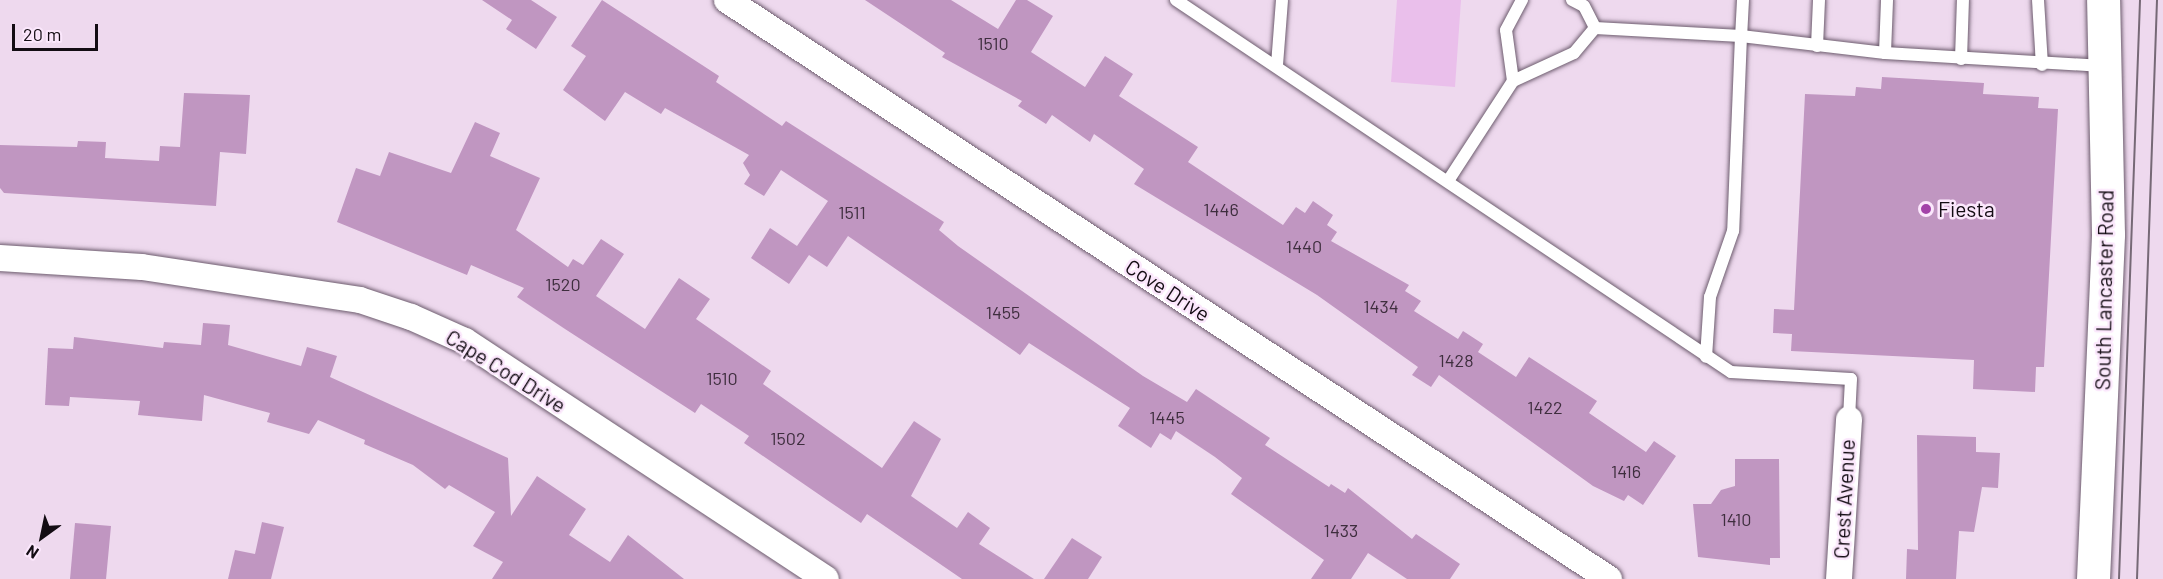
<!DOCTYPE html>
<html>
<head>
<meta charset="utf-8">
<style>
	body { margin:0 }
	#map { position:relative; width:2163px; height:579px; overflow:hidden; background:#eed9ee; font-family:Barlow,sans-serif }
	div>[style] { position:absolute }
	.green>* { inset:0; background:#eabfeb }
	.building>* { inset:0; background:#c096c1 }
	.roads { filter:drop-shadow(0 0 2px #6d5c6e) drop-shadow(0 0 2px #6d5c6e) }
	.lane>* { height:12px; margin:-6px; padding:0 6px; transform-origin:6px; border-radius:6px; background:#fff }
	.street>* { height:26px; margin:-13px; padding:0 13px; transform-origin:13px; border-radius:13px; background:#fff }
	.secondary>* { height:33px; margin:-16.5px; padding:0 16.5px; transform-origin:16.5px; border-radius:16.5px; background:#fff }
	.tram>* { height:1.5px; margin:-0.75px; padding:0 0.75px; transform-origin:0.75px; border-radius:0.75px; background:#766976 }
	.dots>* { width:16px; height:16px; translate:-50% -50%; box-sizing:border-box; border:3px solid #fbe7fc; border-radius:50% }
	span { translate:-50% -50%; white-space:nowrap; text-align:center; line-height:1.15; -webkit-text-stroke:5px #fbe7fc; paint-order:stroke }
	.number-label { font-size:18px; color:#3e2e3e }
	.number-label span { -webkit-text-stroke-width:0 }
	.poi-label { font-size:21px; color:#130c13 }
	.left { translate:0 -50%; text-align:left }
	.street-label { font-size:21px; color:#130c13 }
	.north { position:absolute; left:12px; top:507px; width:60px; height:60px; -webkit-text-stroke:4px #fbe7fc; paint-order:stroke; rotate:213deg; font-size:16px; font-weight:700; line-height:24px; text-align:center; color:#130c13 }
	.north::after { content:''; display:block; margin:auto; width:21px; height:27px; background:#130c13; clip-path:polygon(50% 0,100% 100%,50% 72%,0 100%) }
	.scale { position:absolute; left:12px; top:24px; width:86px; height:27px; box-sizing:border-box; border:3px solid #130c13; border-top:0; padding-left:8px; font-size:18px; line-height:21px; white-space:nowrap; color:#130c13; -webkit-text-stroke:4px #fbe7fc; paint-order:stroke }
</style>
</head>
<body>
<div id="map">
	<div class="green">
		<div style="clip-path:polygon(1397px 0,1461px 0,1455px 87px,1391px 82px)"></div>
	</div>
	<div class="building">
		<div style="clip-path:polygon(482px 0,531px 0,557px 17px,536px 49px,506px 29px,512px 20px)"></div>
		<div style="clip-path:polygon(602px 0,719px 76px,716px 82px,782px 126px,786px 121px,944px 222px,939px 230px,958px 246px,1143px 376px,1187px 402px,1196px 389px,1270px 438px,1265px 445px,1329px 487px,1331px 484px,1345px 493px,1348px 488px,1412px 539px,1416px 534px,1460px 564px,1450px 579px,1407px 579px,1368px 553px,1351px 579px,1311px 579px,1324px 560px,1231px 494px,1242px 478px,1215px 457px,1176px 431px,1171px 440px,1160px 433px,1151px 448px,1118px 426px,1130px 408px,1029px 343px,1020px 355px,848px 236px,827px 267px,809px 255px,789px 284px,751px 258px,770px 228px,797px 246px,828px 201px,781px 170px,764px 196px,744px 184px,750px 175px,743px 163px,749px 155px,665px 108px,661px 114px,625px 92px,605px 121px,563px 90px,586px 56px,571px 46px)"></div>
		<div style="clip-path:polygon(865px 0,951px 0,998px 29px,1016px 0,1027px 0,1053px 16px,1031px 52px,1085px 87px,1105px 56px,1133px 74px,1119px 96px,1198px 147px,1188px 162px,1283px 225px,1296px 207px,1305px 213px,1313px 201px,1333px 215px,1327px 225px,1337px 232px,1331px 241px,1409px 285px,1405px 291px,1421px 301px,1414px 311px,1458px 339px,1463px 331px,1483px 344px,1478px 352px,1516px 377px,1529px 357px,1597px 401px,1589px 413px,1646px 452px,1654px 441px,1676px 456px,1643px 505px,1628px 495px,1624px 501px,1593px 486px,1439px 375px,1431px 387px,1412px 375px,1418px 367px,1317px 295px,1134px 184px,1144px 169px,1094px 134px,1090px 142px,1052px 115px,1046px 124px,1018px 106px,1022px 101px,942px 57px,945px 53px)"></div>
		<div style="clip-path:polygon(1882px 77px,1984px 83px,1983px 94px,2039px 97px,2038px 108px,2058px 109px,2044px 367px,2036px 367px,2035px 392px,1973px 389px,1974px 360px,1791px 351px,1792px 334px,1773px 333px,1774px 309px,1794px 310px,1805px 94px,1855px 96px,1856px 87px,1881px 89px)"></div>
		<div style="clip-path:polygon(184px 93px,250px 95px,246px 154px,220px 152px,216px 206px,4px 193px,0 188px,0 145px,77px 147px,78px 141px,106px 142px,105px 158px,159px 161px,160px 146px,180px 147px)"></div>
		<div style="clip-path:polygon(475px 122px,500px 133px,490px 156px,540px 178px,516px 230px,568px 267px,573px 259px,583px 265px,601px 239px,624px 254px,596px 296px,645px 329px,679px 278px,710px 299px,696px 319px,771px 371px,763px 384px,882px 468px,914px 421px,941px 439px,911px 496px,957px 528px,968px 512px,990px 528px,979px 544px,1034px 579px,962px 579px,867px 514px,861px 523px,827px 500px,744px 443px,749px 436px,701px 404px,695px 413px,565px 329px,517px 297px,524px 288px,471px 265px,467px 275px,337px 222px,356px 168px,380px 176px,389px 152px,451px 173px)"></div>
		<div style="clip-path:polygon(203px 323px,230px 325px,228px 345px,301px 366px,307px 347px,337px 356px,330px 377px,508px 458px,511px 516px,537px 476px,586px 509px,569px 535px,610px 562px,628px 535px,684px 579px,492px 579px,503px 562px,473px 546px,495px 512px,449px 485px,445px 489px,413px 465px,364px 444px,365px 440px,318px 420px,309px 434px,267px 422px,270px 413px,204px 395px,202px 421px,138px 415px,140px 401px,70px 397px,69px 406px,45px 405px,48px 348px,73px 349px,74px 337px,163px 348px,164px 342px,201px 345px)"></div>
		<div style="clip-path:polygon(1917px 435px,1976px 437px,1976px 452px,2000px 453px,1998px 488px,1982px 487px,1974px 532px,1959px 531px,1956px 579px,1906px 579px,1907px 549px,1918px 550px)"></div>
		<div style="clip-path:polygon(1735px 459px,1779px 459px,1780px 558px,1770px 558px,1770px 565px,1698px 557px,1693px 504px,1711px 504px,1721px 490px,1735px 486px)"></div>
		<div style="clip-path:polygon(262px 522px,284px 527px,271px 579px,228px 579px,235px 550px,255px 554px)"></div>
		<div style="clip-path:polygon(75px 523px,111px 526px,106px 579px,70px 579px)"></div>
		<div style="clip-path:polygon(1072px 538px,1102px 557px,1088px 579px,1044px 579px)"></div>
	</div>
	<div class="roads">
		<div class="lane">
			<div style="left:1176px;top:0;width:668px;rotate:33.83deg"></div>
			<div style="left:1731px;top:372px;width:120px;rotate:3.3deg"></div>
			<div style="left:1851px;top:379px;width:40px;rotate:92.9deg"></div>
			<div style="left:1572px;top:0;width:13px;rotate:27deg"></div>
			<div style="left:1584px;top:6px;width:25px;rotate:63deg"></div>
			<div style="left:1743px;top:0;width:36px;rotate:93deg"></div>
			<div style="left:1741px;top:36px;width:145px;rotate:6.7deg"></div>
			<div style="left:1885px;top:53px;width:218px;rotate:3.4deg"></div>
			<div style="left:2038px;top:0;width:65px;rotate:86.5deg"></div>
			<div style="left:1595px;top:28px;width:146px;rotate:3.1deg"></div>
			<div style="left:1741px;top:36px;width:195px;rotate:92.3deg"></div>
			<div style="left:1733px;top:231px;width:70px;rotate:109.2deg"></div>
			<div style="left:1710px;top:297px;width:60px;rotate:93.8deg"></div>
			<div style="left:1817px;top:46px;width:46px;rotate:-87.5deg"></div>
			<div style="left:1885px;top:53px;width:53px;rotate:-87.8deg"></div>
			<div style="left:1961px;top:59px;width:59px;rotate:-88.1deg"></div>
			<div style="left:1277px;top:65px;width:65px;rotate:-85.6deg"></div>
			<div style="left:1513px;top:81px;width:51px;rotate:-97.8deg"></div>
			<div style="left:1506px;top:30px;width:34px;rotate:-62deg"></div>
			<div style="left:1448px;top:181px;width:119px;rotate:-57deg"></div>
			<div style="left:1513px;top:81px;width:67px;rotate:-24.7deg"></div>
			<div style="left:1574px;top:53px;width:33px;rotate:-50deg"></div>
		</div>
		<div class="street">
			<div style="left:727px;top:0;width:1055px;rotate:33.28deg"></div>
			<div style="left:0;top:258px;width:142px;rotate:3.6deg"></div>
			<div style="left:142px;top:267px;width:220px;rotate:8.6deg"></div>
			<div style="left:360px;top:300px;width:54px;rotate:18.4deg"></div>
			<div style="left:411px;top:317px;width:59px;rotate:24deg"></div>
			<div style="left:465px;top:341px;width:432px;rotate:33.4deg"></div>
			<div style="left:1839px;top:579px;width:160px;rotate:-86.4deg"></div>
		</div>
		<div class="secondary">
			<div style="left:2093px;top:579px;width:345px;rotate:-87.5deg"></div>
			<div style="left:2108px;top:234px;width:234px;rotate:-91.2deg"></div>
		</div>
	</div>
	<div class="tram">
		<div style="left:2119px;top:579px;width:579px;rotate:-87.92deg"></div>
		<div style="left:2137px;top:579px;width:579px;rotate:-88.02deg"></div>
	</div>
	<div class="dots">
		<div style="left:1926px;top:209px;background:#a342a9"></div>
	</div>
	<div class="number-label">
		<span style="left:993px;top:43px">1510</span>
		<span style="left:1221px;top:209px">1446</span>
		<span style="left:852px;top:212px">1511</span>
		<span style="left:1304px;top:246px">1440</span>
		<span style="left:563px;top:284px">1520</span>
		<span style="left:1381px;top:306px">1434</span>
		<span style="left:1003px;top:312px">1455</span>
		<span style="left:1456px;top:360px">1428</span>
		<span style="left:722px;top:378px">1510</span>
		<span style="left:1545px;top:407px">1422</span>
		<span style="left:1167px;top:417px">1445</span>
		<span style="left:788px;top:438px">1502</span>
		<span style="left:1626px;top:471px">1416</span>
		<span style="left:1736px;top:519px">1410</span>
		<span style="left:1341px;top:530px">1433</span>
	</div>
	<div class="poi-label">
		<span class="left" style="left:1938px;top:209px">Fiesta</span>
	</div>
	<div class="street-label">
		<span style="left:1168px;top:290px;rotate:33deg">Cove Drive</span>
		<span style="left:2104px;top:290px;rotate:-89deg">South Lancaster Road</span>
		<span style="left:506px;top:371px;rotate:32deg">Cape Cod Drive</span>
		<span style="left:1844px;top:499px;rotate:-87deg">Crest Avenue</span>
	</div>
	<div class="north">N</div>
	<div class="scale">20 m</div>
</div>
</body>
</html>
